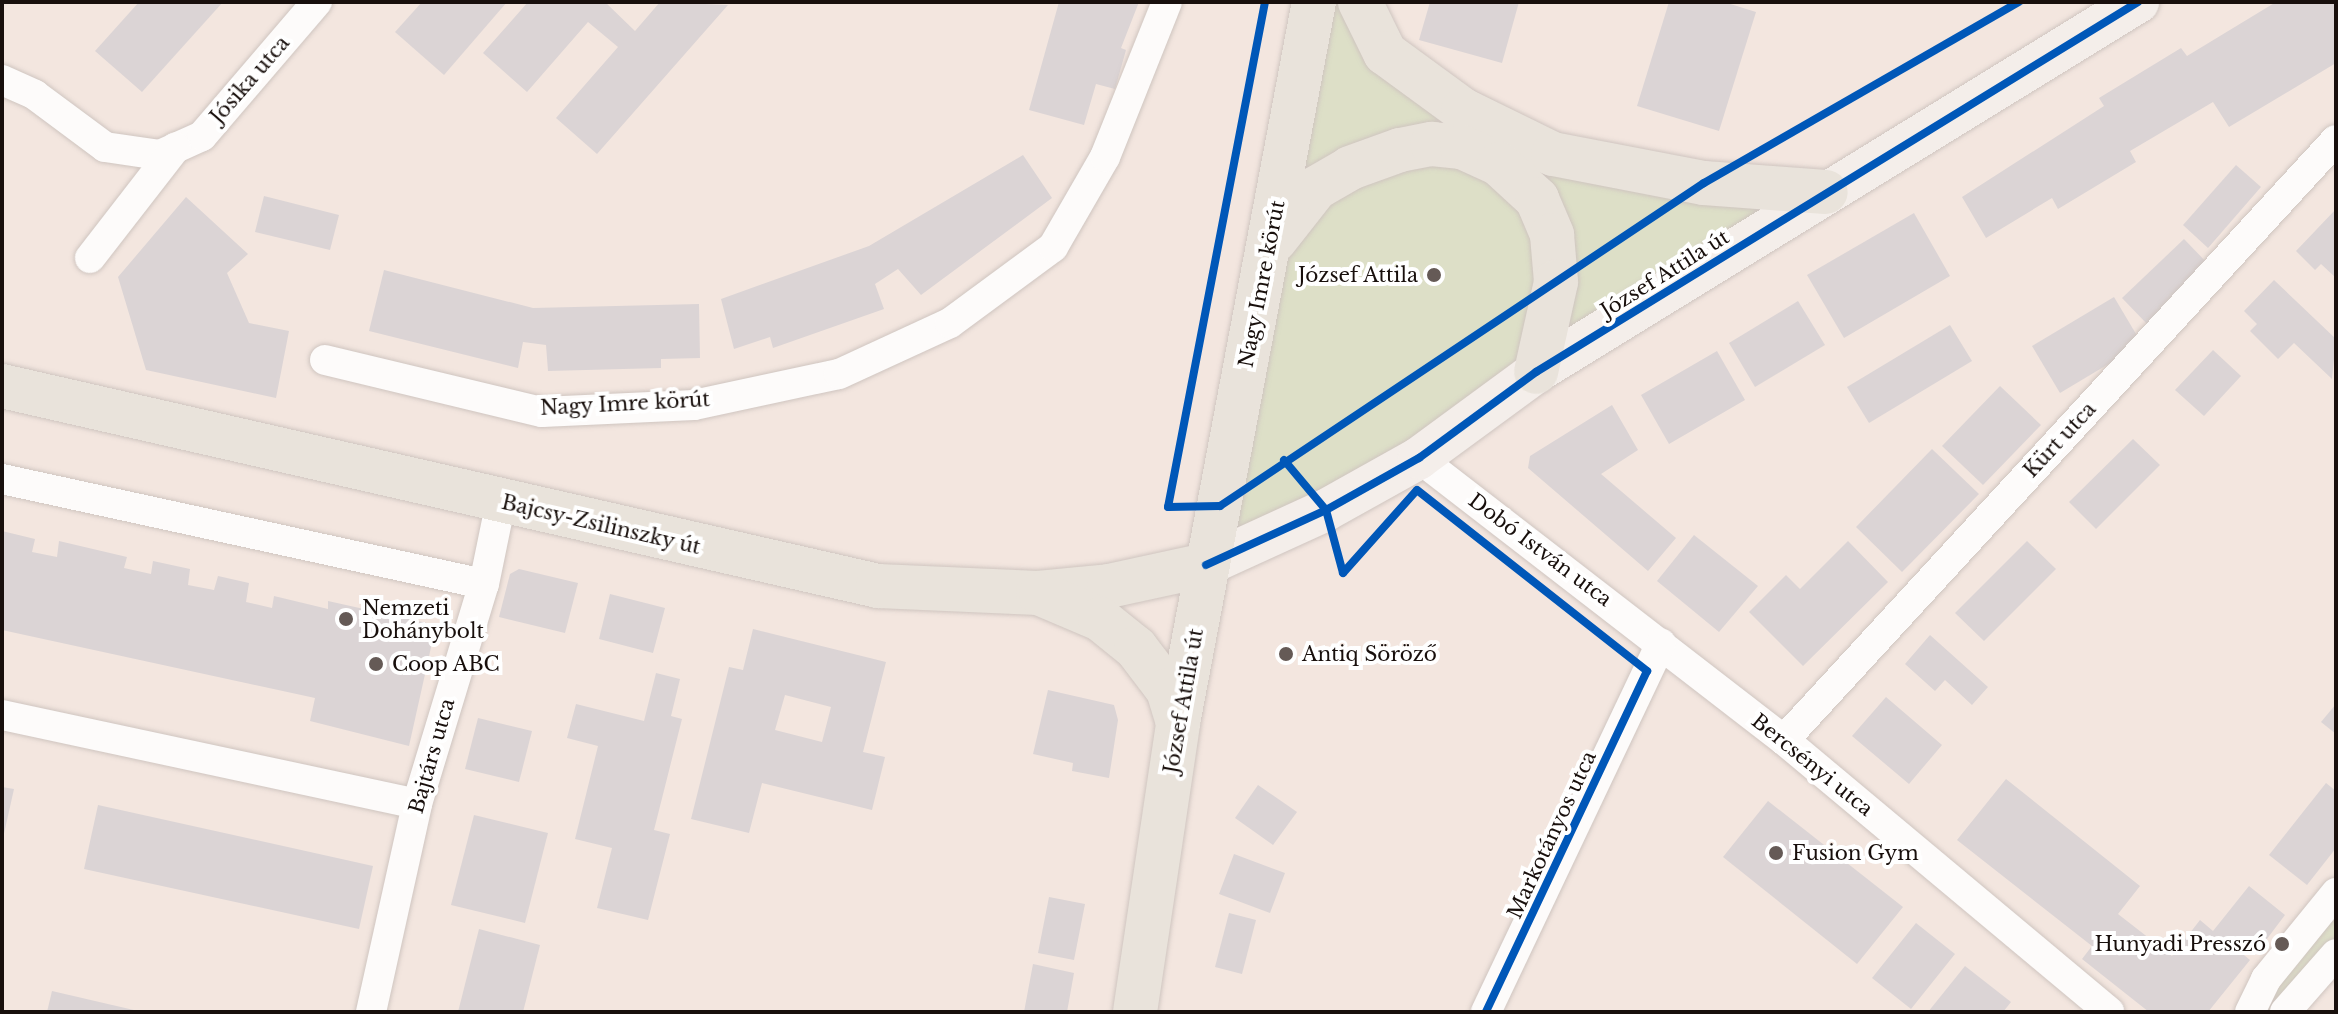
<!DOCTYPE html>
<html>
<head>
<meta charset="utf-8">
<style>
	body { margin:0 }
	#map { position:relative; width:2338px; height:1014px; overflow:hidden; background:#f3e6df; font-family:"Libre Baskerville",serif }
	div>[style] { position:absolute }
	.green>* { inset:0; background:#dddfc7 }
	.building>* { inset:0; background:#dbd4d5 }
	.roads { filter:drop-shadow(0 0 2px #cfc5c0) drop-shadow(0 0 2px #cfc5c0) }
	.street>* { height:30px; margin:-15px; padding:0 15px; transform-origin:15px; border-radius:15px; background:#fdfbfa }
	.secondary>* { height:42px; margin:-21px; padding:0 21px; transform-origin:21px; border-radius:21px; background:#f4eeea }
	.primary>* { height:44px; margin:-22px; padding:0 22px; transform-origin:22px; border-radius:22px; background:#e9e3db }
	.cycleway>* { height:8px; margin:-4px; padding:0 4px; transform-origin:4px; border-radius:4px; background:#0057b8 }
	.dots>* { width:22px; height:22px; translate:-50% -50%; box-sizing:border-box; border:4px solid #fff; border-radius:50% }
	span { translate:-50% -50%; white-space:nowrap; text-align:center; line-height:1.15; -webkit-text-stroke:8px #fff; paint-order:stroke }
	.street-label { font-size:20px; color:#180f0c }
	.poi-label { font-size:20px; color:#180f0c }
	.right { translate:-100% -50%; text-align:right }
	.left { translate:0 -50%; text-align:left }
	.frame { position:absolute; inset:0; border:4px solid #180f0c; pointer-events:none }
</style>
</head>
<body>
<div id="map">
	<div class="green">
		<div style="clip-path:polygon(1314px 2px,1360px 2px,1385px 53px,1553px 154px,1826px 192px,1206px 565px)"></div>
		<div style="clip-path:polygon(2336px 893px,2336px 954px,2285px 1012px,2250px 1012px)"></div>
	</div>
	<div class="building">
		<div style="clip-path:polygon(139px 2px,223px 2px,142px 92px,95px 51px)"></div>
		<div style="clip-path:polygon(422px 2px,507px 2px,444px 75px,395px 32px)"></div>
		<div style="clip-path:polygon(528px 2px,605px 2px,635px 31px,660px 2px,728px 5px,597px 154px,556px 118px,618px 47px,588px 22px,527px 92px,483px 53px)"></div>
		<div style="clip-path:polygon(1059px 2px,1139px 2px,1121px 48px,1126px 50px,1115px 89px,1096px 84px,1084px 125px,1029px 110px)"></div>
		<div style="clip-path:polygon(1430px 2px,1519px 2px,1502px 63px,1419px 40px)"></div>
		<div style="clip-path:polygon(1669px 2px,1724px 2px,1756px 12px,1719px 131px,1637px 106px)"></div>
		<div style="clip-path:polygon(2276px 2px,2336px 2px,2336px 63px,2229px 127px,2213px 102px,2130px 151px,2136px 162px,2058px 209px,2052px 198px,1986px 238px,1962px 197px,2104px 106px,2099px 98px,2181px 48px,2187px 56px)"></div>
		<div style="clip-path:polygon(1023px 155px,1052px 198px,921px 295px,898px 269px,875px 284px,884px 309px,773px 348px,770px 337px,734px 349px,721px 299px,869px 246px)"></div>
		<div style="clip-path:polygon(2236px 165px,2261px 187px,2208px 248px,2183px 225px)"></div>
		<div style="clip-path:polygon(264px 196px,339px 215px,330px 250px,255px 232px)"></div>
		<div style="clip-path:polygon(186px 197px,248px 254px,227px 273px,249px 323px,289px 331px,276px 398px,146px 370px,118px 277px)"></div>
		<div style="clip-path:polygon(2336px 209px,2336px 278px,2321px 264px,2315px 270px,2296px 251px)"></div>
		<div style="clip-path:polygon(1914px 213px,1950px 276px,1844px 338px,1807px 275px)"></div>
		<div style="clip-path:polygon(2184px 239px,2211px 267px,2148px 325px,2122px 298px)"></div>
		<div style="clip-path:polygon(384px 270px,533px 308px,699px 304px,700px 358px,661px 359px,661px 368px,548px 371px,546px 345px,523px 342px,518px 368px,369px 331px)"></div>
		<div style="clip-path:polygon(2274px 280px,2336px 339px,2332px 379px,2294px 343px,2278px 359px,2250px 331px,2257px 324px,2244px 311px)"></div>
		<div style="clip-path:polygon(2114px 297px,2142px 344px,2060px 393px,2032px 346px)"></div>
		<div style="clip-path:polygon(1798px 301px,1825px 345px,1755px 387px,1729px 343px)"></div>
		<div style="clip-path:polygon(1950px 325px,1972px 361px,1869px 423px,1847px 387px)"></div>
		<div style="clip-path:polygon(2213px 350px,2241px 376px,2204px 416px,2175px 390px)"></div>
		<div style="clip-path:polygon(1717px 351px,1745px 400px,1669px 444px,1641px 395px)"></div>
		<div style="clip-path:polygon(2000px 386px,2041px 425px,1983px 485px,1942px 446px)"></div>
		<div style="clip-path:polygon(1612px 405px,1638px 450px,1601px 474px,1676px 538px,1648px 571px,1528px 468px,1530px 456px)"></div>
		<div style="clip-path:polygon(2133px 439px,2160px 465px,2096px 529px,2069px 502px)"></div>
		<div style="clip-path:polygon(1932px 449px,1979px 494px,1902px 572px,1856px 527px)"></div>
		<div style="clip-path:polygon(2px 531px,35px 539px,32px 552px,57px 557px,59px 541px,127px 557px,124px 568px,151px 574px,153px 561px,190px 569px,188px 585px,214px 590px,218px 576px,249px 583px,246px 602px,272px 608px,274px 596px,328px 609px,328px 601px,436px 625px,409px 746px,310px 721px,315px 698px,2px 630px)"></div>
		<div style="clip-path:polygon(1694px 535px,1758px 586px,1719px 632px,1657px 581px)"></div>
		<div style="clip-path:polygon(1848px 541px,1888px 582px,1803px 666px,1749px 612px,1786px 575px,1800px 589px)"></div>
		<div style="clip-path:polygon(2027px 541px,2056px 569px,1984px 641px,1955px 613px)"></div>
		<div style="clip-path:polygon(519px 569px,578px 583px,565px 633px,499px 617px,510px 574px)"></div>
		<div style="clip-path:polygon(610px 594px,665px 608px,653px 653px,599px 639px)"></div>
		<div style="clip-path:polygon(evenodd,753px 629px,886px 662px,863px 752px,885px 757px,872px 810px,762px 783px,749px 833px,691px 819px,729px 667px,743px 670px,753px 629px,785px 695px,831px 707px,822px 742px,775px 730px,785px 695px)"></div>
		<div style="clip-path:polygon(1930px 635px,1988px 687px,1972px 705px,1945px 680px,1935px 691px,1905px 664px)"></div>
		<div style="clip-path:polygon(656px 673px,680px 679px,671px 716px,682px 719px,654px 830px,670px 834px,648px 920px,597px 908px,612px 848px,575px 839px,598px 746px,567px 738px,576px 704px,644px 721px)"></div>
		<div style="clip-path:polygon(1048px 690px,1114px 705px,1118px 720px,1109px 778px,1072px 771px,1073px 763px,1033px 754px)"></div>
		<div style="clip-path:polygon(1886px 697px,1942px 745px,1909px 784px,1852px 736px)"></div>
		<div style="clip-path:polygon(2336px 704px,2336px 734px,2321px 722px)"></div>
		<div style="clip-path:polygon(478px 718px,532px 731px,519px 782px,465px 769px)"></div>
		<div style="clip-path:polygon(2006px 779px,2140px 886px,2118px 914px,2172px 956px,2200px 920px,2213px 931px,2249px 886px,2285px 915px,2257px 952px,2239px 938px,2233px 946px,2250px 960px,2208px 1012px,2149px 1012px,2082px 959px,2092px 946px,1957px 840px)"></div>
		<div style="clip-path:polygon(2326px 783px,2336px 791px,2336px 848px,2307px 885px,2269px 855px)"></div>
		<div style="clip-path:polygon(1258px 785px,1297px 812px,1273px 845px,1235px 818px)"></div>
		<div style="clip-path:polygon(2px 787px,14px 789px,3px 838px,2px 838px)"></div>
		<div style="clip-path:polygon(1768px 801px,1903px 907px,1857px 964px,1723px 857px)"></div>
		<div style="clip-path:polygon(98px 805px,373px 866px,359px 929px,84px 869px)"></div>
		<div style="clip-path:polygon(474px 815px,548px 833px,525px 923px,451px 905px)"></div>
		<div style="clip-path:polygon(1234px 854px,1285px 873px,1270px 913px,1219px 894px)"></div>
		<div style="clip-path:polygon(1049px 897px,1085px 904px,1074px 960px,1038px 953px)"></div>
		<div style="clip-path:polygon(1229px 913px,1256px 920px,1242px 974px,1215px 967px)"></div>
		<div style="clip-path:polygon(1916px 923px,1955px 954px,1911px 1009px,1872px 978px)"></div>
		<div style="clip-path:polygon(479px 929px,540px 945px,523px 1012px,458px 1012px)"></div>
		<div style="clip-path:polygon(1033px 964px,1074px 973px,1067px 1012px,1024px 1012px)"></div>
		<div style="clip-path:polygon(1965px 966px,2011px 1002px,2003px 1012px,1928px 1012px)"></div>
		<div style="clip-path:polygon(52px 991px,138px 1011px,137px 1012px,47px 1012px)"></div>
	</div>
	<div class="roads">
		<div class="street">
			<div style="left:2px;top:80px;width:36px;rotate:24deg"></div>
			<div style="left:35px;top:95px;width:87px;rotate:36.6deg"></div>
			<div style="left:105px;top:147px;width:56px;rotate:8.3deg"></div>
			<div style="left:160px;top:155px;width:46px;rotate:-24.3deg"></div>
			<div style="left:202px;top:136px;width:177px;rotate:-49.4deg"></div>
			<div style="left:90px;top:258px;width:140px;rotate:-52.2deg"></div>
			<div style="left:325px;top:360px;width:223px;rotate:13.5deg"></div>
			<div style="left:542px;top:412px;width:152px;rotate:-2.6deg"></div>
			<div style="left:694px;top:405px;width:148px;rotate:-12.1deg"></div>
			<div style="left:839px;top:374px;width:122px;rotate:-24.7deg"></div>
			<div style="left:950px;top:323px;width:128px;rotate:-36.4deg"></div>
			<div style="left:1053px;top:247px;width:104px;rotate:-60deg"></div>
			<div style="left:1105px;top:157px;width:167px;rotate:-68.2deg"></div>
			<div style="left:1419px;top:458px;width:461px;rotate:37.7deg"></div>
			<div style="left:1784px;top:740px;width:424px;rotate:39.9deg"></div>
			<div style="left:2px;top:479px;width:493px;rotate:12.3deg"></div>
			<div style="left:2px;top:715px;width:424px;rotate:12.1deg"></div>
			<div style="left:1784px;top:740px;width:815px;rotate:-47.39deg"></div>
			<div style="left:371px;top:1012px;width:213px;rotate:-77.5deg"></div>
			<div style="left:417px;top:804px;width:230px;rotate:-73.1deg"></div>
			<div style="left:484px;top:584px;width:85px;rotate:-78.4deg"></div>
			<div style="left:1486px;top:1012px;width:408px;rotate:-64.6deg"></div>
			<div style="left:2250px;top:1012px;width:37px;rotate:-64deg"></div>
			<div style="left:2266px;top:979px;width:111px;rotate:-50.9deg"></div>
			<div style="left:2285px;top:1012px;width:77px;rotate:-48.7deg"></div>
		</div>
		<div class="secondary">
			<div style="left:1206px;top:565px;width:132px;rotate:-24.6deg"></div>
			<div style="left:1326px;top:510px;width:107px;rotate:-29.2deg"></div>
			<div style="left:1419px;top:458px;width:145px;rotate:-36.3deg"></div>
			<div style="left:1536px;top:372px;width:707px;rotate:-31.58deg"></div>
		</div>
		<div class="primary">
			<div style="left:1360px;top:2px;width:57px;rotate:63.9deg"></div>
			<div style="left:1385px;top:53px;width:97px;rotate:36.2deg"></div>
			<div style="left:1463px;top:110px;width:100px;rotate:26.1deg"></div>
			<div style="left:1553px;top:154px;width:154px;rotate:10.9deg"></div>
			<div style="left:1704px;top:183px;width:122px;rotate:4.2deg"></div>
			<div style="left:1275px;top:240px;width:66px;rotate:-51.7deg"></div>
			<div style="left:1316px;top:188px;width:39px;rotate:-30deg"></div>
			<div style="left:1350px;top:168px;width:53px;rotate:-19.8deg"></div>
			<div style="left:1400px;top:150px;width:33px;rotate:-11deg"></div>
			<div style="left:1432px;top:144px;width:30px;rotate:6deg"></div>
			<div style="left:1462px;top:147px;width:41px;rotate:24.7deg"></div>
			<div style="left:1499px;top:164px;width:52px;rotate:42.6deg"></div>
			<div style="left:1537px;top:199px;width:39px;rotate:67deg"></div>
			<div style="left:1552px;top:235px;width:47px;rotate:85.1deg"></div>
			<div style="left:1556px;top:282px;width:92px;rotate:102.5deg"></div>
			<div style="left:2px;top:386px;width:899px;rotate:12.86deg"></div>
			<div style="left:878px;top:586px;width:160px;rotate:2.5deg"></div>
			<div style="left:1038px;top:593px;width:71px;rotate:-5.6deg"></div>
			<div style="left:1109px;top:586px;width:99px;rotate:-12.2deg"></div>
			<div style="left:1041px;top:594px;width:64px;rotate:23deg"></div>
			<div style="left:1100px;top:619px;width:46px;rotate:38.9deg"></div>
			<div style="left:1136px;top:648px;width:53px;rotate:52.7deg"></div>
			<div style="left:1168px;top:690px;width:34px;rotate:73deg"></div>
			<div style="left:1135px;top:1012px;width:292px;rotate:-81.5deg"></div>
			<div style="left:1178px;top:723px;width:734px;rotate:-79.32deg"></div>
		</div>
	</div>
	<div class="cycleway">
		<div style="left:1265px;top:2px;width:514px;rotate:100.87deg"></div>
		<div style="left:1168px;top:507px;width:52px;rotate:-1.1deg"></div>
		<div style="left:1220px;top:506px;width:582px;rotate:-33.72deg"></div>
		<div style="left:1704px;top:183px;width:363px;rotate:-29.9deg"></div>
		<div style="left:1284px;top:460px;width:65px;rotate:50deg"></div>
		<div style="left:1326px;top:510px;width:65px;rotate:74.9deg"></div>
		<div style="left:1343px;top:573px;width:111px;rotate:-48.3deg"></div>
		<div style="left:1417px;top:490px;width:293px;rotate:38.2deg"></div>
		<div style="left:1647px;top:671px;width:377px;rotate:115.3deg"></div>
		<div style="left:1206px;top:565px;width:132px;rotate:-24.6deg"></div>
		<div style="left:1326px;top:510px;width:107px;rotate:-29.2deg"></div>
		<div style="left:1419px;top:458px;width:145px;rotate:-36.3deg"></div>
		<div style="left:1536px;top:372px;width:707px;rotate:-31.58deg"></div>
	</div>
	<div class="dots">
		<div style="left:1434px;top:275px;background:#655a56"></div>
		<div style="left:346px;top:619px;background:#655a56"></div>
		<div style="left:1286px;top:654px;background:#655a56"></div>
		<div style="left:376px;top:664px;background:#655a56"></div>
		<div style="left:1776px;top:853px;background:#655a56"></div>
		<div style="left:2282px;top:944px;background:#655a56"></div>
	</div>
	<div class="street-label">
		<span style="left:250px;top:80px;rotate:-49deg">Jósika utca</span>
		<span style="left:1665px;top:274px;rotate:-32deg">József Attila út</span>
		<span style="left:1262px;top:284px;rotate:-79deg">Nagy Imre körút</span>
		<span style="left:625px;top:404px;rotate:-3deg">Nagy Imre körút</span>
		<span style="left:2060px;top:440px;rotate:-47deg">Kürt utca</span>
		<span style="left:601px;top:525px;rotate:13deg">Bajcsy-Zsilinszky út</span>
		<span style="left:1540px;top:550px;rotate:37deg">Dobó István utca</span>
		<span style="left:1184px;top:701px;rotate:-80deg">József Attila út</span>
		<span style="left:432px;top:756px;rotate:-74deg">Bajtárs utca</span>
		<span style="left:1812px;top:765px;rotate:39deg">Bercsényi utca</span>
		<span style="left:1552px;top:835px;rotate:-65deg">Markotányos utca</span>
	</div>
	<div class="poi-label">
		<span class="right" style="left:1418px;top:275px">József Attila</span>
		<span class="left" style="left:362px;top:620px">Nemzeti<br>Dohánybolt</span>
		<span class="left" style="left:1302px;top:654px">Antiq Söröző</span>
		<span class="left" style="left:392px;top:664px">Coop ABC</span>
		<span class="left" style="left:1792px;top:853px">Fusion Gym</span>
		<span class="right" style="left:2266px;top:944px">Hunyadi Presszó</span>
	</div>
	<div class="frame"></div>
</div>
</body>
</html>
